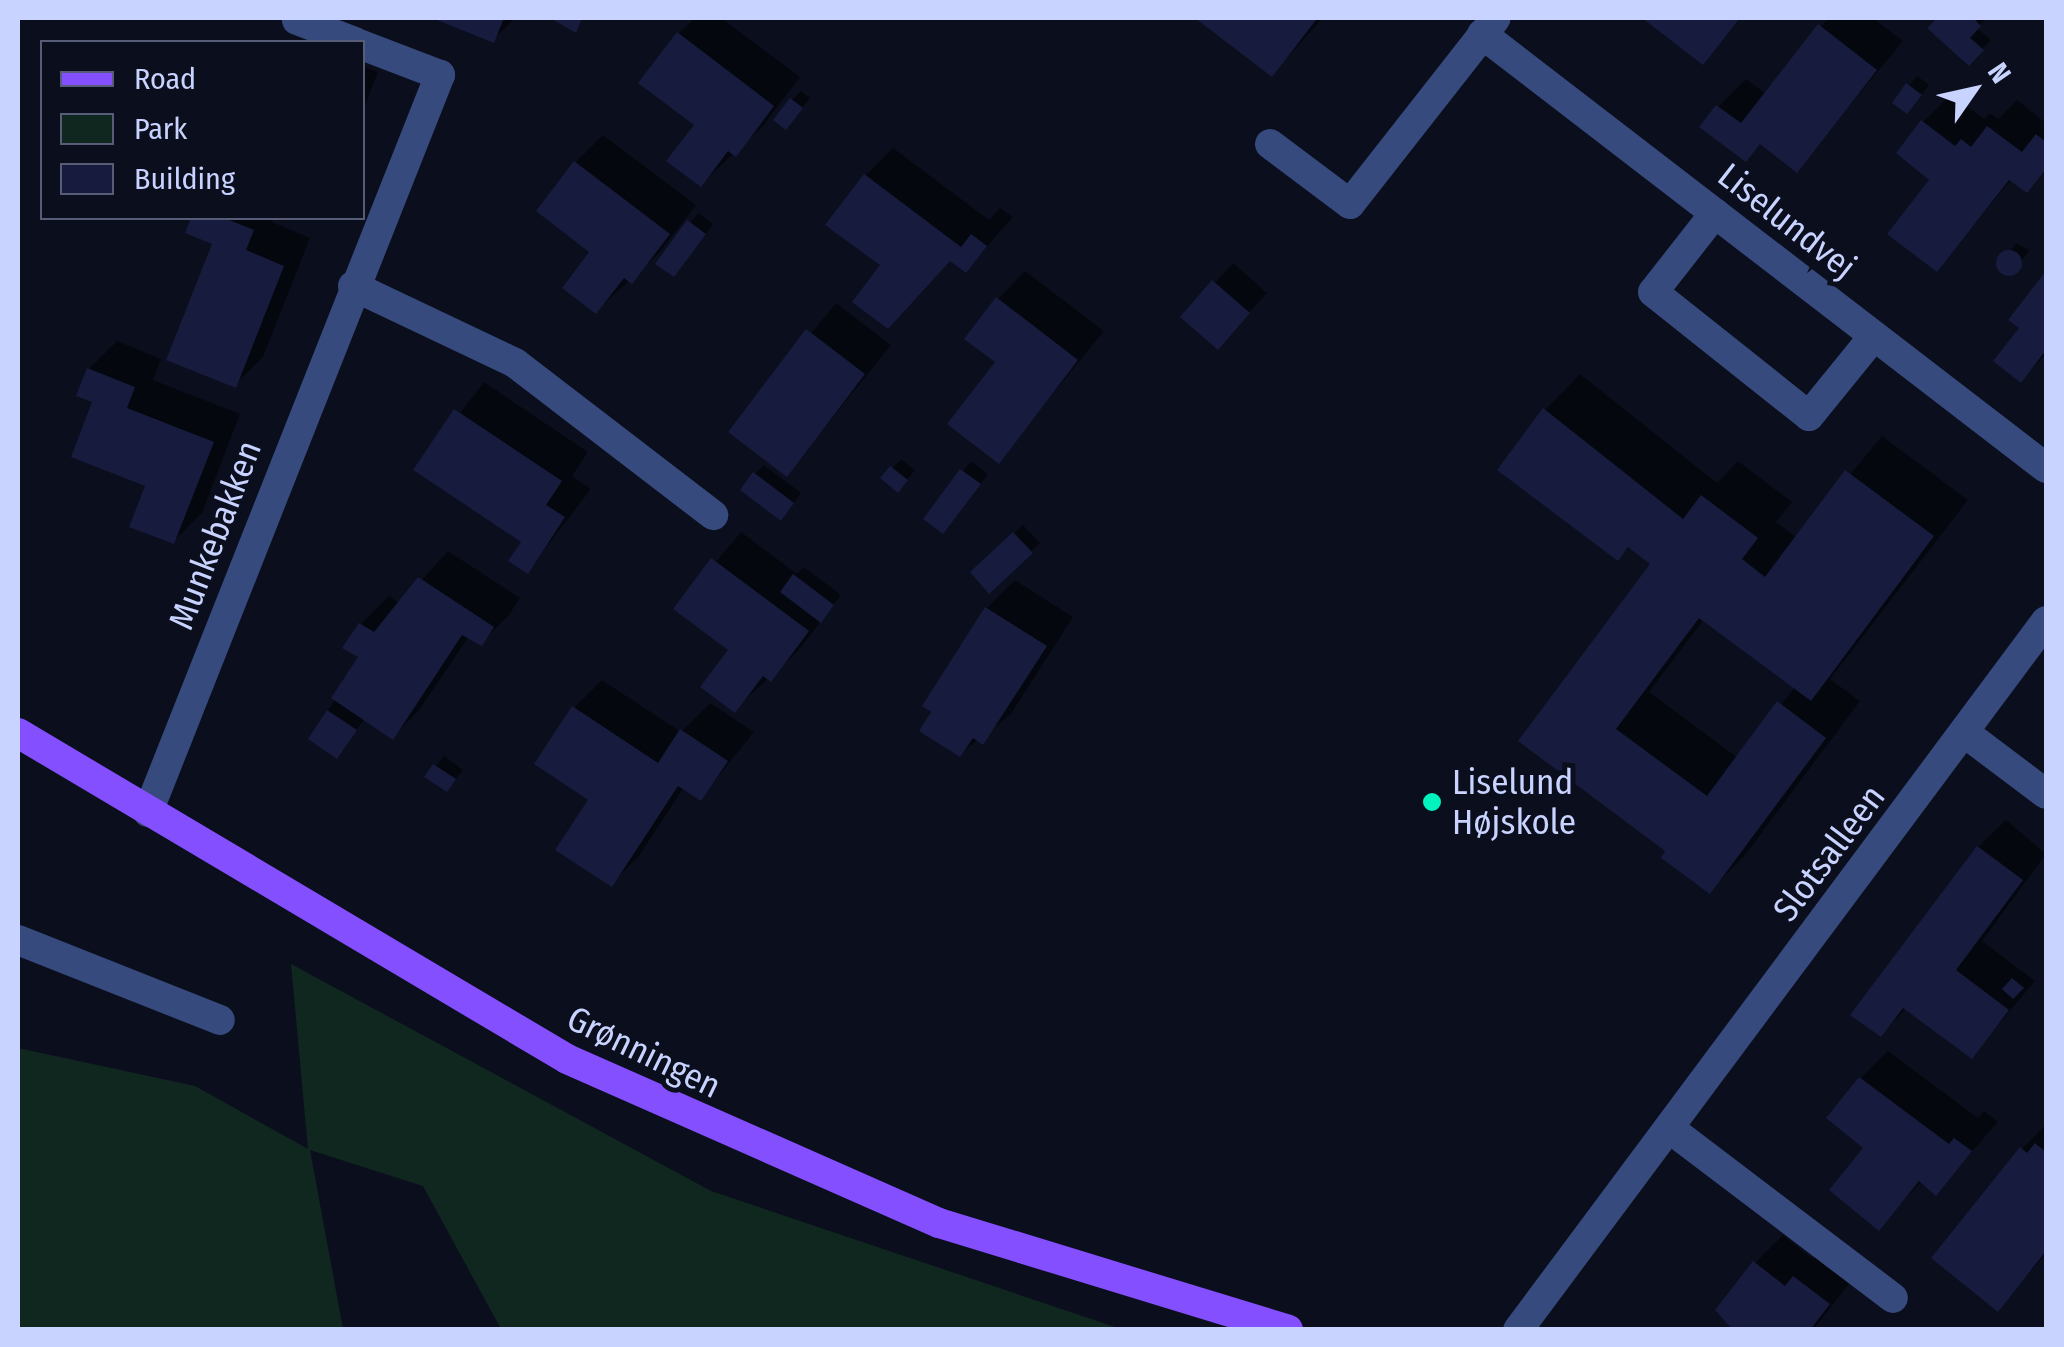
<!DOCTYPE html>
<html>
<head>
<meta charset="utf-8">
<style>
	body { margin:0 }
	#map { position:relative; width:2064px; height:1347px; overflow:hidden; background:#0b0e1d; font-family:"Fira Sans Condensed",sans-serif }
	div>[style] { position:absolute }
	.green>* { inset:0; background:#0f271e }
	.shadow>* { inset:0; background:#0007 }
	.building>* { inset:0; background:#171c3e }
	.round { border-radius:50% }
	.minor>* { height:30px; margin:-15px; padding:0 15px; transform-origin:15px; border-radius:15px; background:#364a7d }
	.major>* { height:30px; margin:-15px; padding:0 15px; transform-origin:15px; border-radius:15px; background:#844fff }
	.dots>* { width:28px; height:28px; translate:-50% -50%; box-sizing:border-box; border:5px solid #0b0e1d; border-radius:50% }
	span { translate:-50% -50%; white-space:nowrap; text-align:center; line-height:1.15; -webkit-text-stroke:10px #0b0e1d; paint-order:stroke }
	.street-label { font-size:35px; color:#c8d3ff }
	.poi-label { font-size:35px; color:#c8d3ff }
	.left { translate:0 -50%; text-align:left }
	.frame { position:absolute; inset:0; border:20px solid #c8d3ff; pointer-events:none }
	.legend { position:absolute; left:40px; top:40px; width:325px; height:180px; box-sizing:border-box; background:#0b0e1d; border:2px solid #575d77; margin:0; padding:12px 18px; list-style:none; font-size:30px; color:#c8d3ff }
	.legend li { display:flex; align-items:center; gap:20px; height:50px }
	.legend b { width:50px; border:2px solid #575d77 }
	.north { position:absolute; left:1924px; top:40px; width:100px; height:100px; -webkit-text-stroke:8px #0b0e1d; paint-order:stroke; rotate:56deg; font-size:28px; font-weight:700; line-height:40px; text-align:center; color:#c8d3ff }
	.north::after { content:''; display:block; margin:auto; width:35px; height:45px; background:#c8d3ff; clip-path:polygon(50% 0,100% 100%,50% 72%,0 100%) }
</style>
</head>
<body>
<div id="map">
	<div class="green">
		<div style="clip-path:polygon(291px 964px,711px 1191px,1121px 1329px,501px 1329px,423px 1186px,310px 1150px,343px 1329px,18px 1329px,18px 1048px,195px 1086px,308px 1149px)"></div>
	</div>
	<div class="shadow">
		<div style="clip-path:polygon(439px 18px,515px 18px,493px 40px)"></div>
		<div style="clip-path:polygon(695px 18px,721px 18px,800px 77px,763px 126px,701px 184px,697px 125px,678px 34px)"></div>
		<div style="clip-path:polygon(1199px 18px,1323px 18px,1272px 74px)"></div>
		<div style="clip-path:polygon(1646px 18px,1741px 18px,1703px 62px)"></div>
		<div style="clip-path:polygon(1828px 18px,1873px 18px,1903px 41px,1797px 169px,1762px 142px,1745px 159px,1718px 107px,1746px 79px,1766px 94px)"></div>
		<div style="clip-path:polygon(1940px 18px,1986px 18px,1977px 28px,1991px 40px,1969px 63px,1931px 28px)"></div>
		<div style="clip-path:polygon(362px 66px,378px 72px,362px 112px)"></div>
		<div style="clip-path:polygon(1917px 76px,1929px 85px,1916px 102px,1896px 102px)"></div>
		<div style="clip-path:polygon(801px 91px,810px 98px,794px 118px,792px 100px)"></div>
		<div style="clip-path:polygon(1951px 94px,1984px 119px,1990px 113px,1998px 119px,2017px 100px,2046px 123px,2046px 171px,2027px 190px,2012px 179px,1937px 269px,1923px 122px)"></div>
		<div style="clip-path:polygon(603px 135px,696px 205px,659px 253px,596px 311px,576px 162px)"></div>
		<div style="clip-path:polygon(893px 148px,989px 220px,1000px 208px,1013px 217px,966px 270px,951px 259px,883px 265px,865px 176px)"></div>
		<div style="clip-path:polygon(698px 213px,713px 224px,682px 265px,659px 263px)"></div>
		<div style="clip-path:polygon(194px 218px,274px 218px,272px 222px,310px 238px,263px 357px,235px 385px,215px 243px,188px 232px)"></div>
		<div style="clip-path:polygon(2016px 243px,2029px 250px,2013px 274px,2000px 266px)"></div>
		<div style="clip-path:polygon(1233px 263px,1267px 293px,1218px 347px,1184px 317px)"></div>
		<div style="clip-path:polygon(1025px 271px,1104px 331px,999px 460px,998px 299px)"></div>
		<div style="clip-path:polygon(2046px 275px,2046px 354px,2021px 380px,2022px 327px,2012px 320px)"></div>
		<div style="clip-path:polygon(836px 303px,891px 345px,787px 474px,731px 431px)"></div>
		<div style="clip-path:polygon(117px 341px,161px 359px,153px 380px,240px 414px,202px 513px,174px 541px,148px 484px,96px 401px,89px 369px)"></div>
		<div style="clip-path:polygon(evenodd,1580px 374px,1717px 483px,1738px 461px,1792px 502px,1776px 522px,1797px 538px,1882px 436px,1968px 500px,1830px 679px,1860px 701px,1745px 855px,1710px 891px,1668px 851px,1521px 741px,1653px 563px,1630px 546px,1618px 558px,1545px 410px,1580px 374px,1704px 619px,1795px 687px,1738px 758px,1649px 692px,1704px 619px)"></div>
		<div style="clip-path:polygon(484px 382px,588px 452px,572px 476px,591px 489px,528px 571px,525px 541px,416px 470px)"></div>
		<div style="clip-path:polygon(901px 459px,915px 470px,907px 480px,884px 478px)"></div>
		<div style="clip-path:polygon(971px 461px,988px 474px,952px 522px,926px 519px)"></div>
		<div style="clip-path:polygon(764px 465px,801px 493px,790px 508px,755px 474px)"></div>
		<div style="clip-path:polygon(1023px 525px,1040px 543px,990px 590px,973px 572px)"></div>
		<div style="clip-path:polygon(741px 532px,797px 574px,804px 567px,841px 595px,798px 651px,735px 709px,732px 650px,677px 608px)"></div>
		<div style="clip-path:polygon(448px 551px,520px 598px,509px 615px,481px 643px,469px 636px,420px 709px,393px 737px,365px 718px,345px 747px,311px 739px,361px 656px,346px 647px,361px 624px,389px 596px,400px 604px)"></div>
		<div style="clip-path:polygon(1015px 580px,1073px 617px,1011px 714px,960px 754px,925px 705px,987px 608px)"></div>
		<div style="clip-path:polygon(602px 680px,681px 732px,710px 703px,754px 732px,701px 798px,684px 787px,639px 856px,611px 884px,574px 708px)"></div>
		<div style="clip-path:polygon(444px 756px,463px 770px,447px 789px,428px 776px)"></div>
		<div style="clip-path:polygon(2006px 820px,2046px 854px,1982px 941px,2035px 981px,1972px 1056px,1907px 1008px,1881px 1034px,1978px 847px)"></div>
		<div style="clip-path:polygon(1888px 1051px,1978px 1118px,1984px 1111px,1998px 1122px,1936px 1192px,1922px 1181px,1879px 1227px,1861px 1078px)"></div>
		<div style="clip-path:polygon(2046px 1124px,2046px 1254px,1998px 1308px,2022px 1149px)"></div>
		<div style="clip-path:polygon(1783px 1235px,1813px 1259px,1823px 1250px,1856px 1275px,1813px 1330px,1736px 1330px,1755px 1263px)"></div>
	</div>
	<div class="building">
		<div style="clip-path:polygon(432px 18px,504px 18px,494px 43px)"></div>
		<div style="clip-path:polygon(550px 18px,582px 18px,576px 33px)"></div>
		<div style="clip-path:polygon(1195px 18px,1313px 18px,1316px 20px,1272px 77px)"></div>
		<div style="clip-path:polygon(1642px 18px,1740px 18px,1703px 65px)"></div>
		<div style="clip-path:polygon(1937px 18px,1973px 18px,1981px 26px,1970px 38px,1984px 50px,1969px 66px,1927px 28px)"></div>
		<div style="clip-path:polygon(1818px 24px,1877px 70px,1797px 173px,1760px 144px,1746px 162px,1699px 127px,1716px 105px,1741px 123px)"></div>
		<div style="clip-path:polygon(677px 32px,774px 106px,736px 157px,728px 151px,701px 187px,666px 161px,694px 125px,638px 83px)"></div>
		<div style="clip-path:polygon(1906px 83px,1922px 95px,1907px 114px,1892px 103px)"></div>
		<div style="clip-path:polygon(790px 98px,803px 108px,786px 130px,773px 120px)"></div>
		<div style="clip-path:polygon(1921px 120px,1955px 146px,1961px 139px,1971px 147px,1987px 126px,2022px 152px,2036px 134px,2046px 142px,2046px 169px,2027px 193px,2009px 180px,1937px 272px,1887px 234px,1929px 180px,1896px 153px)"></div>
		<div style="clip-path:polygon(574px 161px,670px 234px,632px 284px,624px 278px,596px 314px,562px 288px,589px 252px,536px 211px)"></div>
		<div style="clip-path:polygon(864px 174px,961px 247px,971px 234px,987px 246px,966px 273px,950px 261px,888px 329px,852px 302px,880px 265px,825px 225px)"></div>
		<div style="clip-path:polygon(191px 218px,224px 218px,254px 230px,246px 250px,284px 266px,236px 388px,166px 360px,212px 244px,185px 233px)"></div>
		<div style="clip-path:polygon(687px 220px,706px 234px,674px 277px,655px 264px)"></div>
		<div class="round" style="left:1996px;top:250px;width:26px;height:26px"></div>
		<div style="clip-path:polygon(2046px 271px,2046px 350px,2021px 383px,1993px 361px,2019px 328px,2008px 320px)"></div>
		<div style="clip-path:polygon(1212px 280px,1250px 313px,1218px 350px,1180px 317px)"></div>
		<div style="clip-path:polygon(996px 297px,1078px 360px,999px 464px,947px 424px,995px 362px,964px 339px)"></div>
		<div style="clip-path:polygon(806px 329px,865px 374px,787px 477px,728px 432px)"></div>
		<div style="clip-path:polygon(87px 368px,135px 387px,127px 408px,214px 442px,174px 544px,129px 527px,145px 486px,71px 457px,92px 402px,76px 396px)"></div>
		<div style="clip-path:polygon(1543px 408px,1683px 519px,1701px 495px,1758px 538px,1742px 559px,1765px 577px,1845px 470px,1934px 536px,1811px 701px,1699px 618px,1616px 729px,1707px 796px,1777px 701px,1826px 738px,1710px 894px,1661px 858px,1665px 851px,1518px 741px,1650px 564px,1628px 547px,1618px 561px,1497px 470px)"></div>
		<div style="clip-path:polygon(454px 409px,562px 481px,546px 505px,565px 517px,528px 574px,508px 561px,521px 542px,413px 470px)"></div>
		<div style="clip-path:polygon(890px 466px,908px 480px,898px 493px,880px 478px)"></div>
		<div style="clip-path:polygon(960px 469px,981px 484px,943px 534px,923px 519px)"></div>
		<div style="clip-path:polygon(753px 472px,794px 503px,781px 521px,740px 490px)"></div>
		<div style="clip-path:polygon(1013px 532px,1033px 553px,989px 594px,970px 572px)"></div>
		<div style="clip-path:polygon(711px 558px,809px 631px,771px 682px,763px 676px,735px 713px,700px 687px,728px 650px,673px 609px)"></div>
		<div style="clip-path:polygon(793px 574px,834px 605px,821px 623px,780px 592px)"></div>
		<div style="clip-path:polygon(418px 577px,494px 627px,482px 646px,462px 635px,393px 740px,331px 698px,358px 657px,342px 648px,359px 623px,374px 632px)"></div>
		<div style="clip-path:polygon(985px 607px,1047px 646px,983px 745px,973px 738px,960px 757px,919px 731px,931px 712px,922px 706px)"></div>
		<div style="clip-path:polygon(572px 706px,658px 763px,680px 729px,728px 761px,701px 801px,678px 786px,612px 887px,555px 850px,588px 800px,534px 764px)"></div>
		<div style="clip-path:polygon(327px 710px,357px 730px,337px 759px,308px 739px)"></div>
		<div style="clip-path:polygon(433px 764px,456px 779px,447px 792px,424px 777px)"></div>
		<div style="clip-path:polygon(1977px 846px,2023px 880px,1956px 970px,2009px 1010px,1972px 1059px,1903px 1008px,1881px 1037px,1850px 1015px)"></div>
		<div style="clip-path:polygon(2012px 978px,2024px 988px,2013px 999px,2002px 989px)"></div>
		<div style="clip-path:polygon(1859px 1077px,1949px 1144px,1954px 1138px,1972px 1151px,1936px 1196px,1919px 1181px,1879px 1231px,1829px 1190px,1863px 1148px,1826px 1118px)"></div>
		<div style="clip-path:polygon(2035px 1143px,2046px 1152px,2046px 1251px,1998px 1312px,1931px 1258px,2020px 1147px,2027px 1153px)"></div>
		<div style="clip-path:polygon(1753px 1261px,1785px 1286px,1793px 1276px,1830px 1304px,1810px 1330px,1733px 1330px,1715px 1310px)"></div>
	</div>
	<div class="minor">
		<div style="left:297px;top:20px;width:62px;rotate:20.8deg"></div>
		<div style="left:1482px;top:34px;width:712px;rotate:37.58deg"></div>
		<div style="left:1270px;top:144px;width:100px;rotate:36.9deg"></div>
		<div style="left:1350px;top:204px;width:236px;rotate:-51.9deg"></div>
		<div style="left:1715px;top:213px;width:100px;rotate:128.1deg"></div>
		<div style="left:1653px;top:292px;width:199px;rotate:38.5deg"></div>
		<div style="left:1809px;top:416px;width:103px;rotate:-50.9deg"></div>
		<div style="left:353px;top:286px;width:179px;rotate:25.4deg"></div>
		<div style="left:515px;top:363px;width:250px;rotate:37.5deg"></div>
		<div style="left:1965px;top:733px;width:101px;rotate:37deg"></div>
		<div style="left:148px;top:812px;width:793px;rotate:-68.39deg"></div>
		<div style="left:440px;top:75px;width:84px;rotate:-159deg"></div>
		<div style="left:18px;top:940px;width:217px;rotate:21.6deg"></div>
		<div style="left:1669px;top:1128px;width:281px;rotate:37.2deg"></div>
		<div style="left:1518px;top:1330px;width:884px;rotate:-53.32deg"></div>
	</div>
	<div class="major">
		<div style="left:18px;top:733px;width:638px;rotate:30.7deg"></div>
		<div style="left:567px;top:1059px;width:407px;rotate:23.8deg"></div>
		<div style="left:939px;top:1223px;width:365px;rotate:17deg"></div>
	</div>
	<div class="dots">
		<div style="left:1432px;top:802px;background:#00f3bd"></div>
	</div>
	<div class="street-label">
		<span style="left:1787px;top:221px;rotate:38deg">Liselundvej</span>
		<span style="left:215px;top:535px;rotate:-69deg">Munkebakken</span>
		<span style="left:1829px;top:853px;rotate:-53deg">Slotsalleen</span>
		<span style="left:644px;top:1052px;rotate:26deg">Grønningen</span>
	</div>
	<div class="poi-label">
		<span class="left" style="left:1452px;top:802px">Liselund<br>Højskole</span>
	</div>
	<div class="frame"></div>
	<ul class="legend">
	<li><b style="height:12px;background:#844fff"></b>Road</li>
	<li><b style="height:28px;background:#0f271e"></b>Park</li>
	<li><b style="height:28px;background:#171c3e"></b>Building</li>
	</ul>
	<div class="north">N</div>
</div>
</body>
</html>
